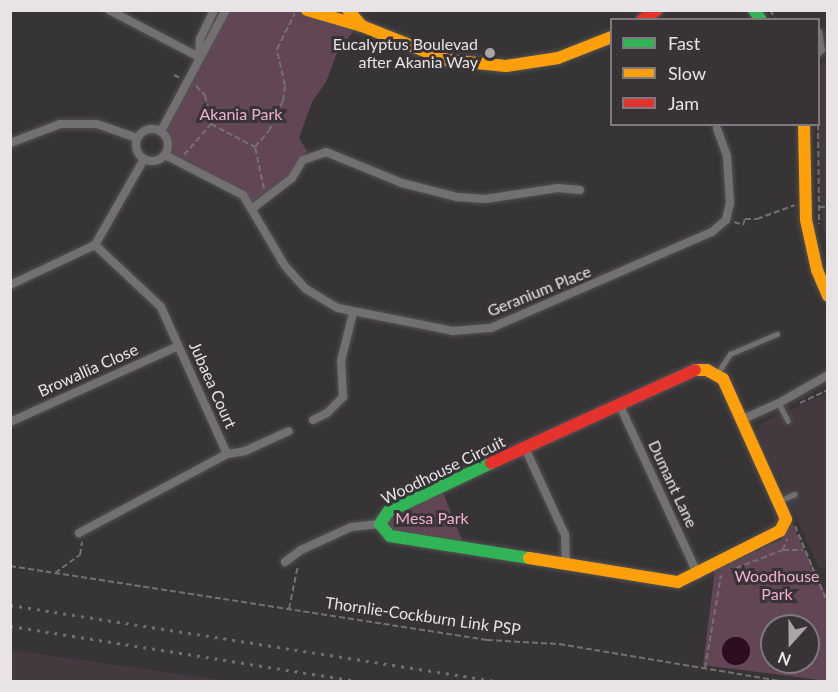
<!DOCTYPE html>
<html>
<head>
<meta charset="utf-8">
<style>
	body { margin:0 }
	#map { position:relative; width:838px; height:692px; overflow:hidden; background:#373436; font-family:Lato,sans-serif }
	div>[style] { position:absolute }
	.built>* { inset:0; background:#43393f }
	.green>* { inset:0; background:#634656 }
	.water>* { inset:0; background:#2c0e20 }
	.round { border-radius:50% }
	.path>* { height:2px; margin-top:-1px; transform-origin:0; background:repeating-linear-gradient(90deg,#737072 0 6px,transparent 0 9px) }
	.roads { filter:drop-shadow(0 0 2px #535152) drop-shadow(0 0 2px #535152) }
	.lane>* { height:4.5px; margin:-2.25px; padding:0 2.25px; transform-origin:2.25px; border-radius:2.25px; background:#737072 }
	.street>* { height:8px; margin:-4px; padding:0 4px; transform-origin:4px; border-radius:4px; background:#737072 }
	.street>.ring { margin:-4px; padding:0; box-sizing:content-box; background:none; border:8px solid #737072; border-radius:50% }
	.fast>* { height:12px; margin:-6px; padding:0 6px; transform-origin:6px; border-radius:6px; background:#30b455 }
	.slow>* { height:12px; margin:-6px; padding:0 6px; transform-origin:6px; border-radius:6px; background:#ff9f0a }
	.jam>* { height:12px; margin:-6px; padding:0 6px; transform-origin:6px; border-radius:6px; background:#e5322d }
	.rail>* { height:3px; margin-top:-1.5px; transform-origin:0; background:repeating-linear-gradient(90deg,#706e6f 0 3px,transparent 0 9px) }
	.dots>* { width:16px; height:16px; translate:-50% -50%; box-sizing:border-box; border:3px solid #383336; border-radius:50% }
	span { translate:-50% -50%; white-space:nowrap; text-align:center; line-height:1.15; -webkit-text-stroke:6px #383336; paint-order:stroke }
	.poi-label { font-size:16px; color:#e8e4e6 }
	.right { translate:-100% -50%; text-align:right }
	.park-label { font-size:16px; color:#f2afd3 }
	.street-label { font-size:16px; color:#e8e4e6 }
	.frame { position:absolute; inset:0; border:12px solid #e8e4e6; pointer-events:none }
	.legend { position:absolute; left:610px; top:18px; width:210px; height:108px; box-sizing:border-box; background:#383336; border:2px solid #7e7a7c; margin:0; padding:8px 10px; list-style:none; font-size:18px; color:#e8e4e6 }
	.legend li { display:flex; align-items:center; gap:12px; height:30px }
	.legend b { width:30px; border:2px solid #7e7a7c }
	.north { position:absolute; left:760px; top:614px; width:60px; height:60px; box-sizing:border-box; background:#383336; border:2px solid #7e7a7c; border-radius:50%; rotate:201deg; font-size:16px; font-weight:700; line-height:24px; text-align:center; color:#e8e4e6 }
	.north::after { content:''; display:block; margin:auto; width:21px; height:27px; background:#aaa6a8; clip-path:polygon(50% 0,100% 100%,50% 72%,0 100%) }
</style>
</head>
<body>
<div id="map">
	<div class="built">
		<div style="clip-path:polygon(827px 59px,827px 249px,819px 196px,818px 106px,819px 65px)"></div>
		<div style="clip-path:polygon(827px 393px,827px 566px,820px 569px,757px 431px,761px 423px)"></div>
		<div style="clip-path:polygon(11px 650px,131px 667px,227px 681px,11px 681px)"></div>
	</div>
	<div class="green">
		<div style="clip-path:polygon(226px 11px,316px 11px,354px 31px,338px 50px,326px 82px,312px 102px,299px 138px,307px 151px,291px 175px,255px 206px,243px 195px,166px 155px,170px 143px,164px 130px)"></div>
		<div style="clip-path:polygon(442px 490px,464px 545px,394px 534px,387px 518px)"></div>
		<div style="clip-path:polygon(evenodd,792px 524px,827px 596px,827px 681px,703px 665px,715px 569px,781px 540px,792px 524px,772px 626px,808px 626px,808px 662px,772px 662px,772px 626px)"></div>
	</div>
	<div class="water">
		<div class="round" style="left:722px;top:637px;width:28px;height:28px"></div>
	</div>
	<div class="path">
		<div style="left:770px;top:10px;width:12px;rotate:59deg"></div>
		<div style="left:174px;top:75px;width:7px;rotate:27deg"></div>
		<div style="left:196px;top:86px;width:13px;rotate:45deg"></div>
		<div style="left:205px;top:95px;width:30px;rotate:78deg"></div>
		<div style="left:211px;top:124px;width:50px;rotate:27.6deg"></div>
		<div style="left:818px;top:124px;width:100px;rotate:89.4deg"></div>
		<div style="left:184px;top:155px;width:41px;rotate:-48.9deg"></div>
		<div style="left:264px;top:189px;width:43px;rotate:-102.1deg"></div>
		<div style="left:255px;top:147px;width:21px;rotate:-49deg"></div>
		<div style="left:269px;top:131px;width:33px;rotate:-65deg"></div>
		<div style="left:283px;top:101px;width:16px;rotate:-83deg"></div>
		<div style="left:285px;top:85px;width:37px;rotate:-103deg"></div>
		<div style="left:277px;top:49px;width:40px;rotate:-63.4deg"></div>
		<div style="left:819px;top:207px;width:9px"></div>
		<div style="left:734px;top:222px;width:9px;rotate:18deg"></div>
		<div style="left:743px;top:225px;width:6px;rotate:-72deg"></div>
		<div style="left:745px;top:219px;width:12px"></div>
		<div style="left:757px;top:219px;width:40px;rotate:-20.2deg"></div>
		<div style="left:800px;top:403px;width:31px;rotate:-25deg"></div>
		<div style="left:795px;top:526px;width:85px;rotate:67.1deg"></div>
		<div style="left:783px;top:550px;width:12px;rotate:-70deg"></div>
		<div style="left:10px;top:566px;width:483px;rotate:8.8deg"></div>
		<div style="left:487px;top:640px;width:72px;rotate:3.2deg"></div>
		<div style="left:559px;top:644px;width:231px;rotate:9.5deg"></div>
		<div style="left:736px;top:568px;width:50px;rotate:-21deg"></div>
		<div style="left:783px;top:550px;width:20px"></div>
		<div style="left:55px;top:573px;width:31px;rotate:-36deg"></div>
		<div style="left:80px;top:555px;width:13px;rotate:-81deg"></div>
		<div style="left:289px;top:609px;width:45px;rotate:-78.4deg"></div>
		<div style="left:705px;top:668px;width:94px;rotate:-80.2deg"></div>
	</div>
	<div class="roads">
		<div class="lane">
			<div style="left:818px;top:54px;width:6px;rotate:-45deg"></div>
			<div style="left:822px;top:50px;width:19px;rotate:-99deg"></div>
			<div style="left:717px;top:374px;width:24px;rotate:-57deg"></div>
			<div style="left:730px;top:354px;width:51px;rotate:-23.1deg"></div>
			<div style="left:779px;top:403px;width:20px;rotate:63deg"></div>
			<div style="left:779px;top:501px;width:17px;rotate:-24deg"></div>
		</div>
		<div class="street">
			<div style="left:109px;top:10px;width:102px;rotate:27.6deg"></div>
			<div style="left:199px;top:57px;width:18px;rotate:-87deg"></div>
			<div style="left:200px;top:39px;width:32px;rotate:-64deg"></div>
			<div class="ring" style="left:136px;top:129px;width:24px;height:24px"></div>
			<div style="left:161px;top:131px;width:137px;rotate:-61.8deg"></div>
			<div style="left:10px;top:143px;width:53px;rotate:-20.8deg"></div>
			<div style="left:60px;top:124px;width:37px"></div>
			<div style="left:97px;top:124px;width:42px;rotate:19.3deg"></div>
			<div style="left:165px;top:155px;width:88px;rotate:27.1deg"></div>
			<div style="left:243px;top:195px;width:82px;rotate:59.4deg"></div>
			<div style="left:285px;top:266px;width:31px;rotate:48deg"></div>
			<div style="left:306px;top:289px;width:37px;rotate:31deg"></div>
			<div style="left:338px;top:308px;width:117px;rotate:11.3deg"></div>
			<div style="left:453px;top:331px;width:38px;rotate:-5deg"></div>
			<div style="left:491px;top:328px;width:241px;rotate:-23.5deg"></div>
			<div style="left:712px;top:232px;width:18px;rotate:-41deg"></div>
			<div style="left:726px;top:220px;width:17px;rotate:-77deg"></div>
			<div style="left:730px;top:203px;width:47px;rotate:-93.7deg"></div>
			<div style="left:727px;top:156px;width:29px;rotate:-110deg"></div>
			<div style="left:253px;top:208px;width:49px;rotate:-37.6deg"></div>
			<div style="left:292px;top:178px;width:21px;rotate:-59deg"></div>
			<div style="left:303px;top:160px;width:24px;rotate:-19deg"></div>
			<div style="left:326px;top:152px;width:82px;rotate:22.2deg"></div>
			<div style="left:402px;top:183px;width:57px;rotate:14.3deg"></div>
			<div style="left:457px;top:197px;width:28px;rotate:4deg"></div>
			<div style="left:485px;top:199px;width:74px;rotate:-8.6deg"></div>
			<div style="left:558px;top:188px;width:22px;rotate:5deg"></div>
			<div style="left:10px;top:285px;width:94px;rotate:-25.2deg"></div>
			<div style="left:95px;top:245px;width:99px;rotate:-60.3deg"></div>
			<div style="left:620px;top:406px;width:186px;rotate:65.2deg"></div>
			<div style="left:743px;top:419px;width:39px;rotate:-24deg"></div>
			<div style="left:779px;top:403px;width:56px;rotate:-29.7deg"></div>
			<div style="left:313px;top:420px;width:16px;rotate:-27deg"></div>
			<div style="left:327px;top:413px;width:23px;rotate:-45deg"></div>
			<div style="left:343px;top:397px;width:36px;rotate:-93deg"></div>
			<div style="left:341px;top:361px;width:49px;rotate:-76deg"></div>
			<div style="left:10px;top:422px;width:184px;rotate:-24.3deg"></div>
			<div style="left:525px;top:448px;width:96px;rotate:65.3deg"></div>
			<div style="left:565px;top:535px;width:29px;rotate:88deg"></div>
			<div style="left:227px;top:454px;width:18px;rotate:-9deg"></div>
			<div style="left:245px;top:451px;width:48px;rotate:-24.4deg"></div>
			<div style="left:79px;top:533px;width:168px;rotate:-28.1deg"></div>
			<div style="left:227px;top:454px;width:161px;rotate:-114.2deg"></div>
			<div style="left:161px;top:307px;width:91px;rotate:-136.8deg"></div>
			<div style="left:285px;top:562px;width:20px;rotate:-37deg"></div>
			<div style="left:301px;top:550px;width:55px;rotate:-24.7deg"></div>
			<div style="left:351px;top:527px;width:29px;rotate:-6deg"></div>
		</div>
		<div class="fast">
			<div style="left:754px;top:10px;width:12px;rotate:55deg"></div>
			<div style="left:491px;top:463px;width:114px;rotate:154.6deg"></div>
			<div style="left:388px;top:512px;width:14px;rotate:124deg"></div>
			<div style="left:380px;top:524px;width:16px;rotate:50deg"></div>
			<div style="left:390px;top:536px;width:141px;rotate:9deg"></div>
		</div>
		<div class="slow">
			<div style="left:307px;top:10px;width:57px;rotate:16.2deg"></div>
			<div style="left:362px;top:26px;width:92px;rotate:21.8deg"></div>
			<div style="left:447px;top:60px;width:59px;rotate:5.8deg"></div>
			<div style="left:506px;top:66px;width:53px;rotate:-8.7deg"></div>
			<div style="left:558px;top:58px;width:58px;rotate:-21.3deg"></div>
			<div style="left:348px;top:10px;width:21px;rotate:49deg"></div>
			<div style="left:804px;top:124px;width:96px;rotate:88.8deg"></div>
			<div style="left:806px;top:220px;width:51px;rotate:77.6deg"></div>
			<div style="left:817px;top:270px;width:28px;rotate:67deg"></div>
			<div style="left:529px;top:558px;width:151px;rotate:9.2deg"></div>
			<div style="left:678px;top:582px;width:114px;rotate:-26.6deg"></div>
			<div style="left:780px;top:531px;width:13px;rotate:-63deg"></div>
			<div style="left:786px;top:519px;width:154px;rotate:-114.2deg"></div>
			<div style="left:723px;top:379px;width:18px;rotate:-151deg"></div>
			<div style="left:707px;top:370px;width:12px;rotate:180deg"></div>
		</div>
		<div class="jam">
			<div style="left:642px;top:20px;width:18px;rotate:-34deg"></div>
			<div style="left:491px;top:463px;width:224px;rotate:-24.5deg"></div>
		</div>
	</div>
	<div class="rail">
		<div style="left:10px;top:605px;width:496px;rotate:8.9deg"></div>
		<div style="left:10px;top:626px;width:356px;rotate:9deg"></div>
	</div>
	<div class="dots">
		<div style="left:490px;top:53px;background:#aaa6a8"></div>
	</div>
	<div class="poi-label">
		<span class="right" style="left:478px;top:53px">Eucalyptus Boulevad<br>after Akania Way</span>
	</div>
	<div class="park-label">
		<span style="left:241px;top:114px">Akania Park</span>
		<span style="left:432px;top:518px">Mesa Park</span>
		<span style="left:777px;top:585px">Woodhouse<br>Park</span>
	</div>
	<div class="street-label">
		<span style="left:539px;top:291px;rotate:-22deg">Geranium Place</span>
		<span style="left:88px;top:370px;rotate:-24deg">Browallia Close</span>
		<span style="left:213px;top:385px;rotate:66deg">Jubaea Court</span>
		<span style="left:443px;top:470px;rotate:-26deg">Woodhouse Circuit</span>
		<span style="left:673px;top:484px;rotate:65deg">Dumant Lane</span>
		<span style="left:423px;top:616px;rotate:8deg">Thornlie-Cockburn Link PSP</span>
	</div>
	<div class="frame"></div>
	<ul class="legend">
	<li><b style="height:8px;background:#30b455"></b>Fast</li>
	<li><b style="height:8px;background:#ff9f0a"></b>Slow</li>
	<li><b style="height:8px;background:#e5322d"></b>Jam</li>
	</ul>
	<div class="north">N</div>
</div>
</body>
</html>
